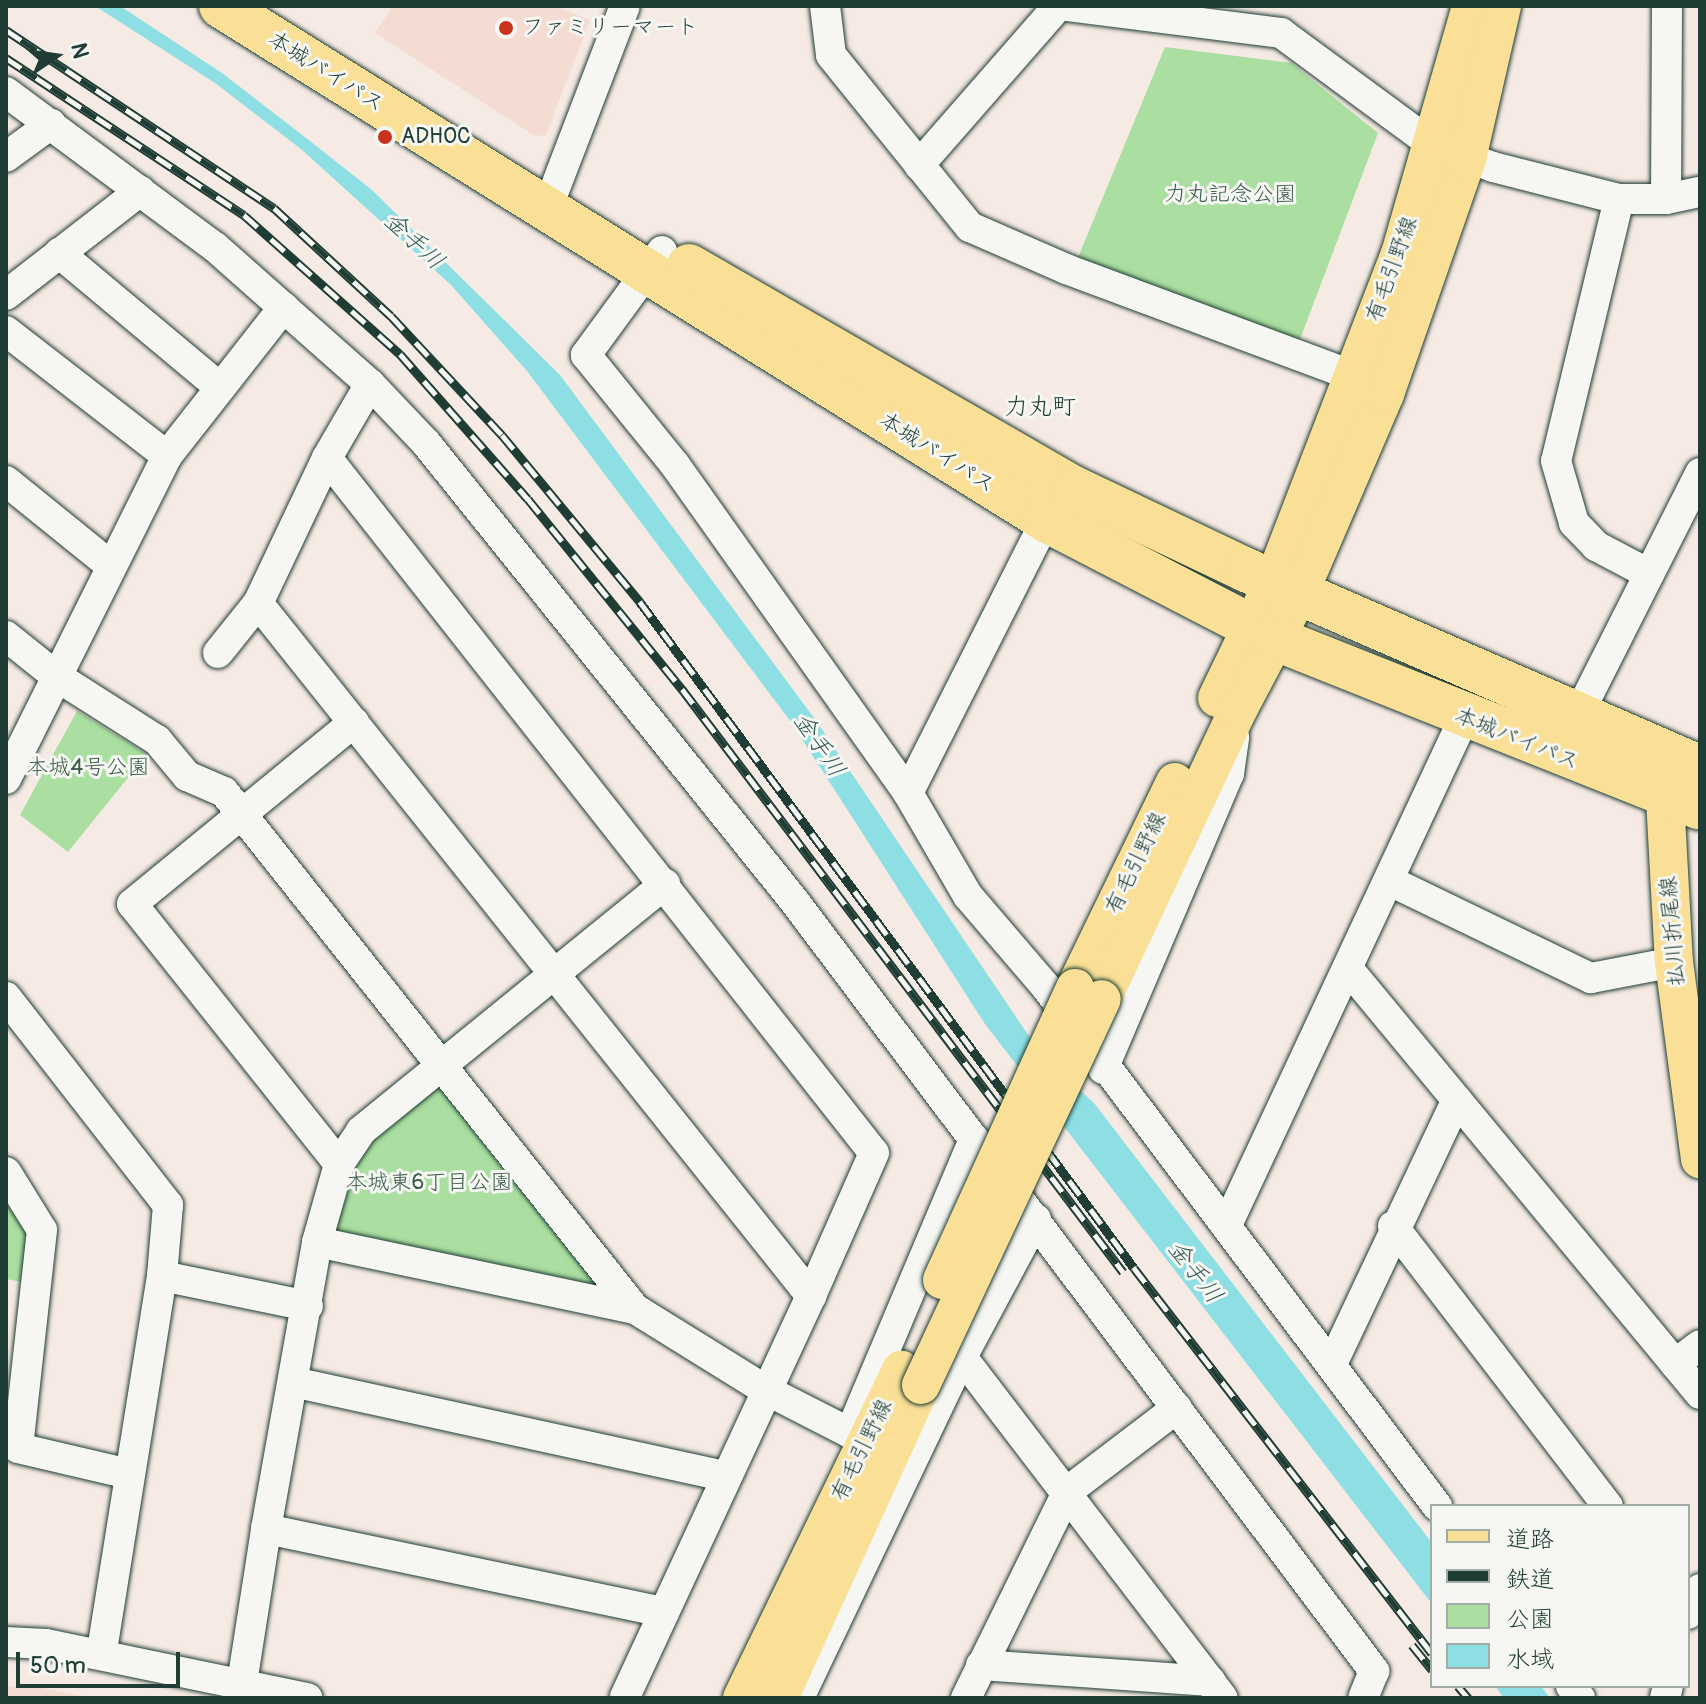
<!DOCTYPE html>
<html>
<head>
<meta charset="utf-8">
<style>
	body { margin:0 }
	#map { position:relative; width:1706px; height:1704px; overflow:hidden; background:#f6eae4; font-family:Pangolin,"Klee One",sans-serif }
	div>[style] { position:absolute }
	.built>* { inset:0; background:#f5dcd3 }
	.green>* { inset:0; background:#aadfa1 }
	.water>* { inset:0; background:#8ddfe4 }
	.roads { filter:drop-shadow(0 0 2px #1f3d34) drop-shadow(0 0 2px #1f3d34) }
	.minor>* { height:30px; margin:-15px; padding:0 15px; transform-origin:15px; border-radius:15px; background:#f6f6f2 }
	.major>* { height:38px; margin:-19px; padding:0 19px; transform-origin:19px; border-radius:19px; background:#f9e096 }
	.highway>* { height:44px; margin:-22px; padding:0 22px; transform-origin:22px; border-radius:22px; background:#f9e096 }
	.rail>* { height:9px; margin-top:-4.5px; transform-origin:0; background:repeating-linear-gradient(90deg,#f6f6f2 0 18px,#1f3d34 0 36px); box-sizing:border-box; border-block:2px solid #1f3d34 }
	.bridges { filter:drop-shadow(0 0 2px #1f3d34) drop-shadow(0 0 2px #1f3d34) }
	.major-bridge>* { height:38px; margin:-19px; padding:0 19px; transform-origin:19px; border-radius:19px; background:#f9e096 }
	.dots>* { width:22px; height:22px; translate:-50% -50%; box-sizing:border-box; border:4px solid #f6f6f2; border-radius:50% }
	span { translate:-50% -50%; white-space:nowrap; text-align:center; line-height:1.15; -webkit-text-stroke:6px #f6f6f2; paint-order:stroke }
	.poi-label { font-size:22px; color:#1f3d34 }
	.left { translate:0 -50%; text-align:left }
	.street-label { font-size:22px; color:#1f3d34 }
	.park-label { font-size:22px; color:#3b5d4a }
	.water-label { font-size:24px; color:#355d57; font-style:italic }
	.neighbourhood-label { font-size:24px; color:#1f3d34 }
	.frame { position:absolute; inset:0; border:8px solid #1f3d34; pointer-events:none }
	.legend { position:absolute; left:1430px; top:1504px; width:260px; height:184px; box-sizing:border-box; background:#f6f6f2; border:2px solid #a0aca6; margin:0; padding:10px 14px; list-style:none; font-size:24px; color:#1f3d34 }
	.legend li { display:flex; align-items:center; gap:16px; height:40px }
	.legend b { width:40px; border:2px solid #a0aca6 }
	.north { position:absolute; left:16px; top:16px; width:80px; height:80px; -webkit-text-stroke:6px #f6f6f2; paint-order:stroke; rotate:77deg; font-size:22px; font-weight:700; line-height:32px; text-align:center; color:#1f3d34 }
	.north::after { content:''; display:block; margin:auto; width:28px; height:36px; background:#1f3d34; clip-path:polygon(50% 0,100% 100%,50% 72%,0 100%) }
	.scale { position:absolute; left:16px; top:1652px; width:164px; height:36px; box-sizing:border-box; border:4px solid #1f3d34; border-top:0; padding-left:10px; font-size:24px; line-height:28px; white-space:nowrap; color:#1f3d34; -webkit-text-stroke:6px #f6f6f2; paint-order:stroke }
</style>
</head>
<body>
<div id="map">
	<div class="built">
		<div style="clip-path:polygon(393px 6px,555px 6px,590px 20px,546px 135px,535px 136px,375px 33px)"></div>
		<div style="clip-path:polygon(11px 1686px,32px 1686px,92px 1698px,6px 1698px,6px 1687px)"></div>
	</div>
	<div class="green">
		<div style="clip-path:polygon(1165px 47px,1291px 63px,1378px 133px,1293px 358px,1077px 260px)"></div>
		<div style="clip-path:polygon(77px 711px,147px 754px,68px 852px,20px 815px)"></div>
		<div style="clip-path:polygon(440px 1081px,597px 1280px,588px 1291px,329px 1236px,356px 1155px)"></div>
		<div style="clip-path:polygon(6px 1193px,30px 1232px,23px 1282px,6px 1279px)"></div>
	</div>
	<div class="water">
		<div style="clip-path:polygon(95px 6px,120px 6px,222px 73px,310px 141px,372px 190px,560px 375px,817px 722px,1043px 1057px,1094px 1103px,1432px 1543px,1432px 1604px,985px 1024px,791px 722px,527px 371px,451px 285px,301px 149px,215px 83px)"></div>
		<div style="clip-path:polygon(1495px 1686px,1541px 1686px,1550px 1698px,1504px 1698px)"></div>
	</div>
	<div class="roads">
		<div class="minor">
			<div style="left:825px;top:6px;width:49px;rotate:83deg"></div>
			<div style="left:831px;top:55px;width:221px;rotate:51.1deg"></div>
			<div style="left:970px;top:227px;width:105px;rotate:23.6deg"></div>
			<div style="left:1066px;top:269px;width:306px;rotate:20.4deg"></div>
			<div style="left:1067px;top:6px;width:216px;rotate:7.2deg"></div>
			<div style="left:1281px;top:33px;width:189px;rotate:36.4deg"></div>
			<div style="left:1433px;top:145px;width:64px;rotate:20.1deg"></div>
			<div style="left:1493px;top:167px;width:130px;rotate:14.3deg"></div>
			<div style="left:1619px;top:199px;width:47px"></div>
			<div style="left:1666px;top:199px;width:35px;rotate:-12deg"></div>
			<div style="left:6px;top:92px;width:260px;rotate:36.6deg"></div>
			<div style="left:215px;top:247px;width:207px;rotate:41.5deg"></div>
			<div style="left:370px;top:384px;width:81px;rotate:46.5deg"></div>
			<div style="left:426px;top:443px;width:589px;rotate:51.2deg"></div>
			<div style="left:795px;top:902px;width:963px;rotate:53.02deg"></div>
			<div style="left:1374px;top:1671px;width:29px;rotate:112deg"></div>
			<div style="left:6px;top:157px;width:56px;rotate:-36.3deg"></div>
			<div style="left:919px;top:165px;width:211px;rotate:-48.8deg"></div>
			<div style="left:1619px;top:199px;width:269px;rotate:103.5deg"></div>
			<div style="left:1556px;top:461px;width:65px;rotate:73.8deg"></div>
			<div style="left:1574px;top:523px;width:32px;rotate:46deg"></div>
			<div style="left:1596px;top:546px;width:60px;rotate:27.8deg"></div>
			<div style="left:1666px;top:199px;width:193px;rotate:-89.7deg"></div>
			<div style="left:547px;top:209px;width:217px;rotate:-69deg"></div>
			<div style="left:662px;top:251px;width:129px;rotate:126.2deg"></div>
			<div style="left:586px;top:355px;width:141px;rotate:51deg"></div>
			<div style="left:675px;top:465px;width:402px;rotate:54.6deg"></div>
			<div style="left:908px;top:793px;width:119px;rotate:59.8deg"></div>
			<div style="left:968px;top:896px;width:120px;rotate:49.4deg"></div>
			<div style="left:1046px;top:987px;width:650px;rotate:53.01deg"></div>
			<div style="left:59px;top:253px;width:207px;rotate:39.9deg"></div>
			<div style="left:6px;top:295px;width:170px;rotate:-37.8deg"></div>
			<div style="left:6px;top:331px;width:204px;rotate:37.8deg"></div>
			<div style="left:370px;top:384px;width:86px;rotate:120.2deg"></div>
			<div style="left:327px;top:458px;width:161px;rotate:115.4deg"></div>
			<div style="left:258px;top:603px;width:887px;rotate:51.41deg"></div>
			<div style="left:811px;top:1296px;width:443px;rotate:114.9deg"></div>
			<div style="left:327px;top:458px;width:884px;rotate:51.8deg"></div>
			<div style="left:874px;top:1153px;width:156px;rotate:113.8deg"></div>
			<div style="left:6px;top:481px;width:135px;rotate:39deg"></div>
			<div style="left:6px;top:636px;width:64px;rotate:38.7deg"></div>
			<div style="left:56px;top:676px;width:120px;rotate:32.4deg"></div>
			<div style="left:157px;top:740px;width:47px;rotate:50.2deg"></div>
			<div style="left:187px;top:776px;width:40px;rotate:23.4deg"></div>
			<div style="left:224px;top:792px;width:660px;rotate:51.52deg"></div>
			<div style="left:635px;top:1309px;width:152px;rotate:31.8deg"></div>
			<div style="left:764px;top:1389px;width:97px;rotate:27.1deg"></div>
			<div style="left:850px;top:1433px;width:319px;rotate:-67.1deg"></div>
			<div style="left:218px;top:653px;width:64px;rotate:-51.3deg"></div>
			<div style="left:1578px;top:715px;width:271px;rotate:-63.2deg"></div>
			<div style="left:6px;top:779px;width:361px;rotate:-63.5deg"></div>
			<div style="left:167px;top:456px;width:189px;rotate:-51.9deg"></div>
			<div style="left:908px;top:793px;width:306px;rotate:-63.2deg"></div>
			<div style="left:1392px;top:882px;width:221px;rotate:25.8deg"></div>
			<div style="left:1591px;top:978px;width:85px;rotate:-10.9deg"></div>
			<div style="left:1350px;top:971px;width:549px;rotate:50.39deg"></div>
			<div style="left:6px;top:997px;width:264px;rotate:52.1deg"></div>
			<div style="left:168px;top:1205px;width:71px;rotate:94.8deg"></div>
			<div style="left:162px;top:1276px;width:384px;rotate:99.1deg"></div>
			<div style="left:1103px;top:1069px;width:321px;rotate:-66.9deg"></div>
			<div style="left:1229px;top:774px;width:37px;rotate:-82deg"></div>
			<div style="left:339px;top:1164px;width:332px;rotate:-128.5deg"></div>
			<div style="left:132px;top:904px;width:287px;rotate:-39.3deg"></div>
			<div style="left:6px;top:1172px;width:68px;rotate:58.2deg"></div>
			<div style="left:42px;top:1230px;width:219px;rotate:96.3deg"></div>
			<div style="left:18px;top:1448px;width:114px;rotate:13.2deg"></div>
			<div style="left:1036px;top:1219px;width:157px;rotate:118.2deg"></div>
			<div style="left:962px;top:1357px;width:429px;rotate:52.6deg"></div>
			<div style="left:1227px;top:1225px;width:560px;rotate:-64.95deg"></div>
			<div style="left:1393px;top:1226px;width:353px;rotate:52.5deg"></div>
			<div style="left:317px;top:1242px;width:325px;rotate:11.9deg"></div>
			<div style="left:162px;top:1276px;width:149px;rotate:11.6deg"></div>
			<div style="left:1332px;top:1364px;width:292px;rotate:-64.7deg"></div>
			<div style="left:1675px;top:1364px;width:31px;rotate:-37deg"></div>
			<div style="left:293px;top:1382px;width:440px;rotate:12.3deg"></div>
			<div style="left:266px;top:1529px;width:406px;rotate:11.8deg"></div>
			<div style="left:1688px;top:1614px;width:28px;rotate:-64deg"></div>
			<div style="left:6px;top:1642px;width:40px;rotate:2.9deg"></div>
			<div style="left:46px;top:1644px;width:267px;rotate:11.7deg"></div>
			<div style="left:981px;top:1665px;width:230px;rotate:4deg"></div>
			<div style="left:1571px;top:1686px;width:15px;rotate:53deg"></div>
			<div style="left:248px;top:1698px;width:16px;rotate:-112deg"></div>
			<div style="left:242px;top:1683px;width:156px;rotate:-81.1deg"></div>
			<div style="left:266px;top:1529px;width:291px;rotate:-79.9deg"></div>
			<div style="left:317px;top:1242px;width:81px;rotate:-74.2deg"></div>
			<div style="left:339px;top:1164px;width:40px;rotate:-56deg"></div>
			<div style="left:361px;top:1131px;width:392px;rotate:-39.1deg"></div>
			<div style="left:799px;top:1698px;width:378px;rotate:-64.5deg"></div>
			<div style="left:966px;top:1698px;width:231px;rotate:-63.8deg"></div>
			<div style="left:1068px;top:1491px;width:137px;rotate:-37.3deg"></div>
			<div style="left:1665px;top:1698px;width:12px;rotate:-76deg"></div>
		</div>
		<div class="major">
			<div style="left:1217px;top:698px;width:131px;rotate:-64.2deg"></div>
			<div style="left:1274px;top:580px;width:350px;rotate:-68.9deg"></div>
			<div style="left:1400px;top:254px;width:258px;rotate:-74deg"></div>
			<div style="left:1665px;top:798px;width:164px;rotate:86.9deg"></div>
			<div style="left:1674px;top:962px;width:199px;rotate:82.5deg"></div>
			<div style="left:1075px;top:988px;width:229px;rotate:-64.1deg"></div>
			<div style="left:1102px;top:999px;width:322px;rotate:-64.8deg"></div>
			<div style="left:1239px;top:708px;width:129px;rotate:-62.2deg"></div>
			<div style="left:1299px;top:594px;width:218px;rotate:-66.7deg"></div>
			<div style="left:1385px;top:394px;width:249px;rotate:-70.8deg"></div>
			<div style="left:1467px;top:159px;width:157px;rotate:-77.1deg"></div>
			<div style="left:742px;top:1698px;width:365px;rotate:-64.1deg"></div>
			<div style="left:779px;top:1698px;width:341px;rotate:-65.5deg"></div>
		</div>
		<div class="highway">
			<div style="left:221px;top:6px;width:972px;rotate:31.92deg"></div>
			<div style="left:1046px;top:520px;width:259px;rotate:27.4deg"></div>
			<div style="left:1276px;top:639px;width:456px;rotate:21.7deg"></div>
			<div style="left:689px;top:266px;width:444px;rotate:30deg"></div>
			<div style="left:1074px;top:488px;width:191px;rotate:25.5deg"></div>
			<div style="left:1246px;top:570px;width:495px;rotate:23.5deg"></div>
		</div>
	</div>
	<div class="rail">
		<div style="left:6px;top:30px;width:322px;rotate:33.6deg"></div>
		<div style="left:274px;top:208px;width:159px;rotate:42.7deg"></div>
		<div style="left:391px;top:316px;width:163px;rotate:47deg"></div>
		<div style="left:502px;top:435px;width:217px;rotate:50.4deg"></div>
		<div style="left:640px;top:602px;width:829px;rotate:53.43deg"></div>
		<div style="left:1134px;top:1268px;width:487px;rotate:52.3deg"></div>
		<div style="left:6px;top:58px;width:285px;rotate:33.4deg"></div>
		<div style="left:244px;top:215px;width:209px;rotate:41.7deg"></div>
		<div style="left:400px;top:354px;width:193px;rotate:48.6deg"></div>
		<div style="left:528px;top:499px;width:245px;rotate:51deg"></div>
		<div style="left:682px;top:689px;width:731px;rotate:52.89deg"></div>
		<div style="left:1412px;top:1645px;width:32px;rotate:51deg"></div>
		<div style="left:1458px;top:1686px;width:16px;rotate:50deg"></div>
	</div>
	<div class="bridges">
		<div class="major-bridge">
			<div style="left:942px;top:1280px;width:321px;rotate:-65.5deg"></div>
			<div style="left:921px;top:1385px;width:426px;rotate:-64.9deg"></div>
		</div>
	</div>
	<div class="dots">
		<div style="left:506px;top:28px;background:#c8321e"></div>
		<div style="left:385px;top:137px;background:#c8321e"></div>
	</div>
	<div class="poi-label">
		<span class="left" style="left:522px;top:28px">ファミリーマート</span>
		<span class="left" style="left:401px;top:137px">ADHOC</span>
	</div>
	<div class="street-label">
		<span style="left:326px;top:72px;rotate:32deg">本城バイパス</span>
		<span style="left:1392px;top:269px;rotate:-70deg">有毛引野線</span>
		<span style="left:937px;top:453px;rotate:32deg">本城バイパス</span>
		<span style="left:1517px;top:739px;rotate:22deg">本城バイパス</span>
		<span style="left:1136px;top:863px;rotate:-64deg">有毛引野線</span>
		<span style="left:1673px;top:931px;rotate:-95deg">払川折尾線</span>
		<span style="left:862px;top:1450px;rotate:-64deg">有毛引野線</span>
	</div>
	<div class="park-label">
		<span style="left:1230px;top:195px">力丸記念公園</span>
		<span style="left:88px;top:768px">本城4号公園</span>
		<span style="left:429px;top:1183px">本城東6丁目公園</span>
	</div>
	<div class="water-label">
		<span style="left:414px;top:241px;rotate:43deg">金手川</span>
		<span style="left:819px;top:745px;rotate:56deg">金手川</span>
		<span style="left:1195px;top:1272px;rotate:52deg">金手川</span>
	</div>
	<div class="neighbourhood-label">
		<span style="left:1040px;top:407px">力丸町</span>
	</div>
	<div class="frame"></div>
	<ul class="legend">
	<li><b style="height:10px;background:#f9e096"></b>道路</li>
	<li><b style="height:10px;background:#1f3d34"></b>鉄道</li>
	<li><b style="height:22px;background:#aadfa1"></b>公園</li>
	<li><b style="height:22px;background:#8ddfe4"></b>水域</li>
	</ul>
	<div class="north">N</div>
	<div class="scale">50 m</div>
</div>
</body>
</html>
